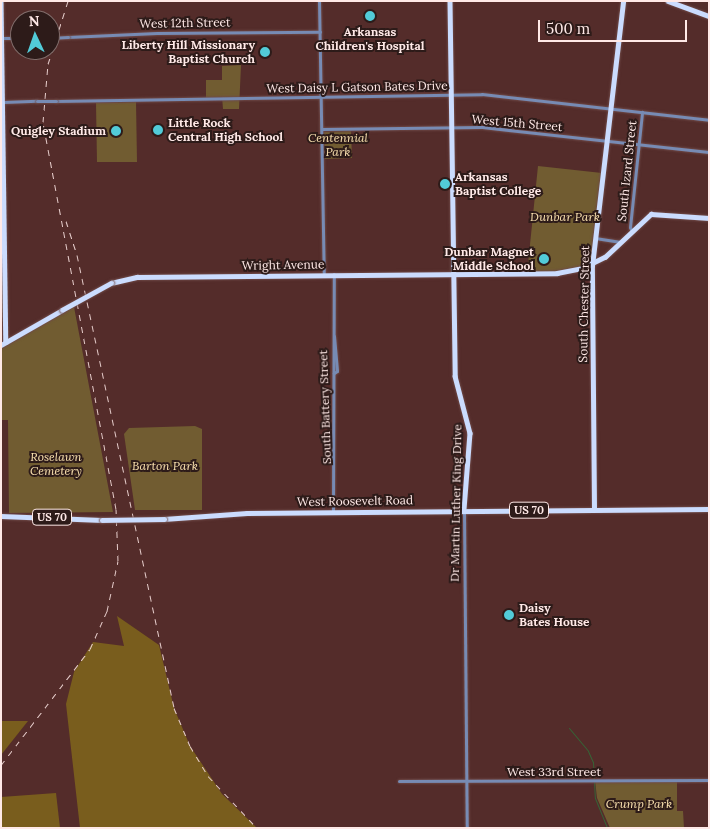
<!DOCTYPE html>
<html>
<head>
<meta charset="utf-8">
<style>
	body { margin:0 }
	#map { position:relative; width:710px; height:829px; overflow:hidden; background:#542c2a; font-family:Lora,serif }
	div>[style] { position:absolute }
	.green>* { inset:0; background:#715c31 }
	.forest>* { inset:0; background:#795d1d }
	.stream>* { height:1px; margin:-0.5px; padding:0 0.5px; transform-origin:0.5px; border-radius:0.5px; background:#366437 }
	.roads { filter:drop-shadow(0 0 1px #6f4a48) drop-shadow(0 0 1px #6f4a48) }
	.minor>* { height:3px; margin:-1.5px; padding:0 1.5px; transform-origin:1.5px; border-radius:1.5px; background:#778bb4 }
	.major>* { height:4.5px; margin:-2.25px; padding:0 2.25px; transform-origin:2.25px; border-radius:2.25px; background:#cbdcfe }
	.rail>* { height:1px; margin-top:-0.5px; transform-origin:0; background:repeating-linear-gradient(90deg,#e7cecc 0 6px,transparent 0 12px) }
	.bridges { filter:drop-shadow(0 0 1px #6f4a48) drop-shadow(0 0 1px #6f4a48) }
	.minor-bridge>* { height:3px; margin:-1.5px; padding:0 1.5px; transform-origin:1.5px; border-radius:1.5px; background:#778bb4 }
	.major-bridge>* { height:4.5px; margin:-2.25px; padding:0 2.25px; transform-origin:2.25px; border-radius:2.25px; background:#cbdcfe }
	.dots>* { width:14px; height:14px; translate:-50% -50%; box-sizing:border-box; border:2px solid #2d1b19; border-radius:50% }
	span { translate:-50% -50%; white-space:nowrap; text-align:center; line-height:1.15; -webkit-text-stroke:4px #2d1b19; paint-order:stroke }
	.shield-label span { padding:1px 4px; background:#2d1b19; border:1px solid; border-radius:4px; -webkit-text-stroke-width:0 }
	.shield-label { font-size:11px; color:#ffe9e7; font-weight:700 }
	.street-label { font-size:12px; color:#ffe9e7 }
	.poi-label { font-size:12px; color:#ffe9e7; font-weight:700 }
	.right { translate:-100% -50%; text-align:right }
	.left { translate:0 -50%; text-align:left }
	.park-label { font-size:12px; color:#f9e0ae; font-style:italic }
	.frame { position:absolute; inset:0; border:2px solid #ffe9e7; pointer-events:none }
	.north { position:absolute; left:10px; top:10px; width:50px; height:50px; box-sizing:border-box; background:#2d1b19; border:1px solid #816d6b; border-radius:50%; rotate:357deg; font-size:14px; font-weight:700; line-height:20px; text-align:center; color:#ffe9e7 }
	.north::after { content:''; display:block; margin:auto; width:18px; height:22px; background:#52cbd8; clip-path:polygon(50% 0,100% 100%,50% 72%,0 100%) }
	.scale { position:absolute; left:538px; top:20px; width:149px; height:22px; box-sizing:border-box; border:2px solid #ffe9e7; border-top:0; padding-left:6px; font-size:15px; line-height:18px; white-space:nowrap; color:#ffe9e7; -webkit-text-stroke:4px #2d1b19; paint-order:stroke }
</style>
</head>
<body>
<div id="map">
	<div class="green">
		<div style="clip-path:polygon(241px 65px,239px 109px,223px 109px,222px 97px,206px 98px,206px 80px,222px 80px,222px 66px)"></div>
		<div style="clip-path:polygon(136px 102px,137px 162px,97px 162px,96px 103px)"></div>
		<div style="clip-path:polygon(351px 131px,352px 158px,325px 159px,324px 132px)"></div>
		<div style="clip-path:polygon(538px 166px,602px 173px,592px 264px,575px 270px,527px 274px)"></div>
		<div style="clip-path:polygon(1px 277px,5px 277px,1px 341px)"></div>
		<div style="clip-path:polygon(74px 307px,113px 512px,9px 513px,8px 420px,1px 420px,1px 348px)"></div>
		<div style="clip-path:polygon(195px 426px,202px 429px,202px 510px,135px 510px,124px 434px,129px 428px)"></div>
		<div style="clip-path:polygon(595px 780px,677px 780px,677px 811px,683px 811px,684px 828px,610px 828px,597px 798px)"></div>
	</div>
	<div class="forest">
		<div style="clip-path:polygon(117px 616px,159px 645px,174px 708px,190px 746px,222px 794px,257px 828px,80px 828px,66px 704px,74px 672px,93px 642px,124px 646px)"></div>
		<div style="clip-path:polygon(1px 721px,28px 721px,1px 755px)"></div>
		<div style="clip-path:polygon(56px 793px,60px 828px,1px 828px,1px 797px)"></div>
	</div>
	<div class="stream">
		<div style="left:569px;top:728px;width:30px;rotate:50deg"></div>
		<div style="left:588px;top:751px;width:12px;rotate:66deg"></div>
		<div style="left:593px;top:762px;width:36px;rotate:87deg"></div>
		<div style="left:595px;top:798px;width:32px;rotate:68deg"></div>
	</div>
	<div class="roads">
		<div class="minor">
			<div style="left:319px;top:1px;width:273px;rotate:89deg"></div>
			<div style="left:68px;top:37px;width:89px;rotate:-2.6deg"></div>
			<div style="left:157px;top:33px;width:163px;rotate:-0.4deg"></div>
			<div style="left:2px;top:38px;width:18px"></div>
			<div style="left:56px;top:101px;width:426px;rotate:-0.9deg"></div>
			<div style="left:482px;top:94px;width:228px;rotate:6.5deg"></div>
			<div style="left:3px;top:102px;width:34px;rotate:-2deg"></div>
			<div style="left:322px;top:129px;width:160px;rotate:-0.7deg"></div>
			<div style="left:482px;top:127px;width:228px;rotate:6.3deg"></div>
			<div style="left:632px;top:232px;width:5px;rotate:-112deg"></div>
			<div style="left:630px;top:227px;width:116px;rotate:-84deg"></div>
			<div style="left:595px;top:238px;width:26px;rotate:9deg"></div>
			<div style="left:334px;top:336px;width:35px;rotate:85deg"></div>
			<div style="left:337px;top:371px;width:4px;rotate:146deg"></div>
			<div style="left:333px;top:511px;width:237px;rotate:-89.8deg"></div>
			<div style="left:464px;top:511px;width:317px;rotate:89.5deg"></div>
			<div style="left:399px;top:781px;width:310px;rotate:-0.2deg"></div>
		</div>
		<div class="major">
			<div style="left:1px;top:1px;width:341px;rotate:89.2deg"></div>
			<div style="left:450px;top:1px;width:375px;rotate:89.2deg"></div>
			<div style="left:455px;top:376px;width:59px;rotate:75.3deg"></div>
			<div style="left:470px;top:433px;width:77px;rotate:94.5deg"></div>
			<div style="left:668px;top:1px;width:44px;rotate:20.1deg"></div>
			<div style="left:111px;top:283px;width:27px;rotate:-13deg"></div>
			<div style="left:137px;top:277px;width:420px;rotate:-0.5deg"></div>
			<div style="left:557px;top:273px;width:25px;rotate:-11deg"></div>
			<div style="left:582px;top:268px;width:25px;rotate:-26deg"></div>
			<div style="left:605px;top:257px;width:63px;rotate:-43.1deg"></div>
			<div style="left:651px;top:214px;width:58px;rotate:3.9deg"></div>
			<div style="left:1px;top:345px;width:70px;rotate:-29.8deg"></div>
			<div style="left:594px;top:509px;width:243px;rotate:-90.5deg"></div>
			<div style="left:592px;top:266px;width:267px;rotate:-83.3deg"></div>
			<div style="left:1px;top:516px;width:101px;rotate:2.3deg"></div>
			<div style="left:164px;top:519px;width:83px;rotate:-4.1deg"></div>
			<div style="left:247px;top:513px;width:462px;rotate:-0.5deg"></div>
		</div>
	</div>
	<div class="rail">
		<div style="left:66px;top:221px;width:36px;rotate:72deg"></div>
		<div style="left:77px;top:255px;width:463px;rotate:77.9deg"></div>
		<div style="left:174px;top:708px;width:41px;rotate:67.2deg"></div>
		<div style="left:190px;top:746px;width:35px;rotate:59deg"></div>
		<div style="left:208px;top:776px;width:71px;rotate:46.7deg"></div>
		<div style="left:1px;top:765px;width:146px;rotate:-52.5deg"></div>
		<div style="left:90px;top:649px;width:42px;rotate:-65.9deg"></div>
		<div style="left:107px;top:611px;width:51px;rotate:-77.6deg"></div>
		<div style="left:118px;top:561px;width:52px;rotate:-92.2deg"></div>
		<div style="left:116px;top:509px;width:394px;rotate:-100.7deg"></div>
		<div style="left:43px;top:122px;width:58px;rotate:-85.1deg"></div>
		<div style="left:48px;top:64px;width:66px;rotate:-72.4deg"></div>
	</div>
	<div class="bridges">
		<div class="minor-bridge">
			<div style="left:50px;top:38px;width:18px;rotate:-3deg"></div>
			<div style="left:37px;top:101px;width:19px"></div>
		</div>
		<div class="major-bridge">
			<div style="left:62px;top:310px;width:56px;rotate:-28.9deg"></div>
			<div style="left:102px;top:520px;width:62px;rotate:-0.9deg"></div>
		</div>
	</div>
	<div class="dots">
		<div style="left:370px;top:16px;background:#52cbd8"></div>
		<div style="left:265px;top:52px;background:#52cbd8"></div>
		<div style="left:158px;top:130px;background:#52cbd8"></div>
		<div style="left:116px;top:131px;background:#52cbd8"></div>
		<div style="left:445px;top:184px;background:#52cbd8"></div>
		<div style="left:544px;top:259px;background:#52cbd8"></div>
		<div style="left:509px;top:615px;background:#52cbd8"></div>
	</div>
	<div class="shield-label">
		<span style="left:529px;top:510px">US 70</span>
		<span style="left:52px;top:517px">US 70</span>
	</div>
	<div class="street-label">
		<span style="left:185px;top:23px;rotate:-1deg">West 12th Street</span>
		<span style="left:357px;top:87px;rotate:-1deg">West Daisy L Gatson Bates Drive</span>
		<span style="left:517px;top:123px;rotate:5deg">West 15th Street</span>
		<span style="left:627px;top:171px;rotate:-84deg">South Izard Street</span>
		<span style="left:283px;top:265px;rotate:-1deg">Wright Avenue</span>
		<span style="left:584px;top:304px;rotate:-89deg">South Chester Street</span>
		<span style="left:325px;top:407px;rotate:-92deg">South Battery Street</span>
		<span style="left:355px;top:501px;rotate:-1deg">West Roosevelt Road</span>
		<span style="left:456px;top:503px;rotate:-89deg">Dr Martin Luther King Drive</span>
		<span style="left:554px;top:772px">West 33rd Street</span>
	</div>
	<div class="poi-label">
		<span style="left:370px;top:39px">Arkansas<br>Children's Hospital</span>
		<span class="right" style="left:255px;top:52px">Liberty Hill Missionary<br>Baptist Church</span>
		<span class="left" style="left:168px;top:130px">Little Rock<br>Central High School</span>
		<span class="right" style="left:106px;top:131px">Quigley Stadium</span>
		<span class="left" style="left:455px;top:184px">Arkansas<br>Baptist College</span>
		<span class="right" style="left:534px;top:259px">Dunbar Magnet<br>Middle School</span>
		<span class="left" style="left:519px;top:615px">Daisy<br>Bates House</span>
	</div>
	<div class="park-label">
		<span style="left:338px;top:145px">Centennial<br>Park</span>
		<span style="left:565px;top:217px">Dunbar Park</span>
		<span style="left:56px;top:464px">Roselawn<br>Cemetery</span>
		<span style="left:165px;top:466px">Barton Park</span>
		<span style="left:639px;top:804px">Crump Park</span>
	</div>
	<div class="frame"></div>
	<div class="north">N</div>
	<div class="scale">500 m</div>
</div>
</body>
</html>
